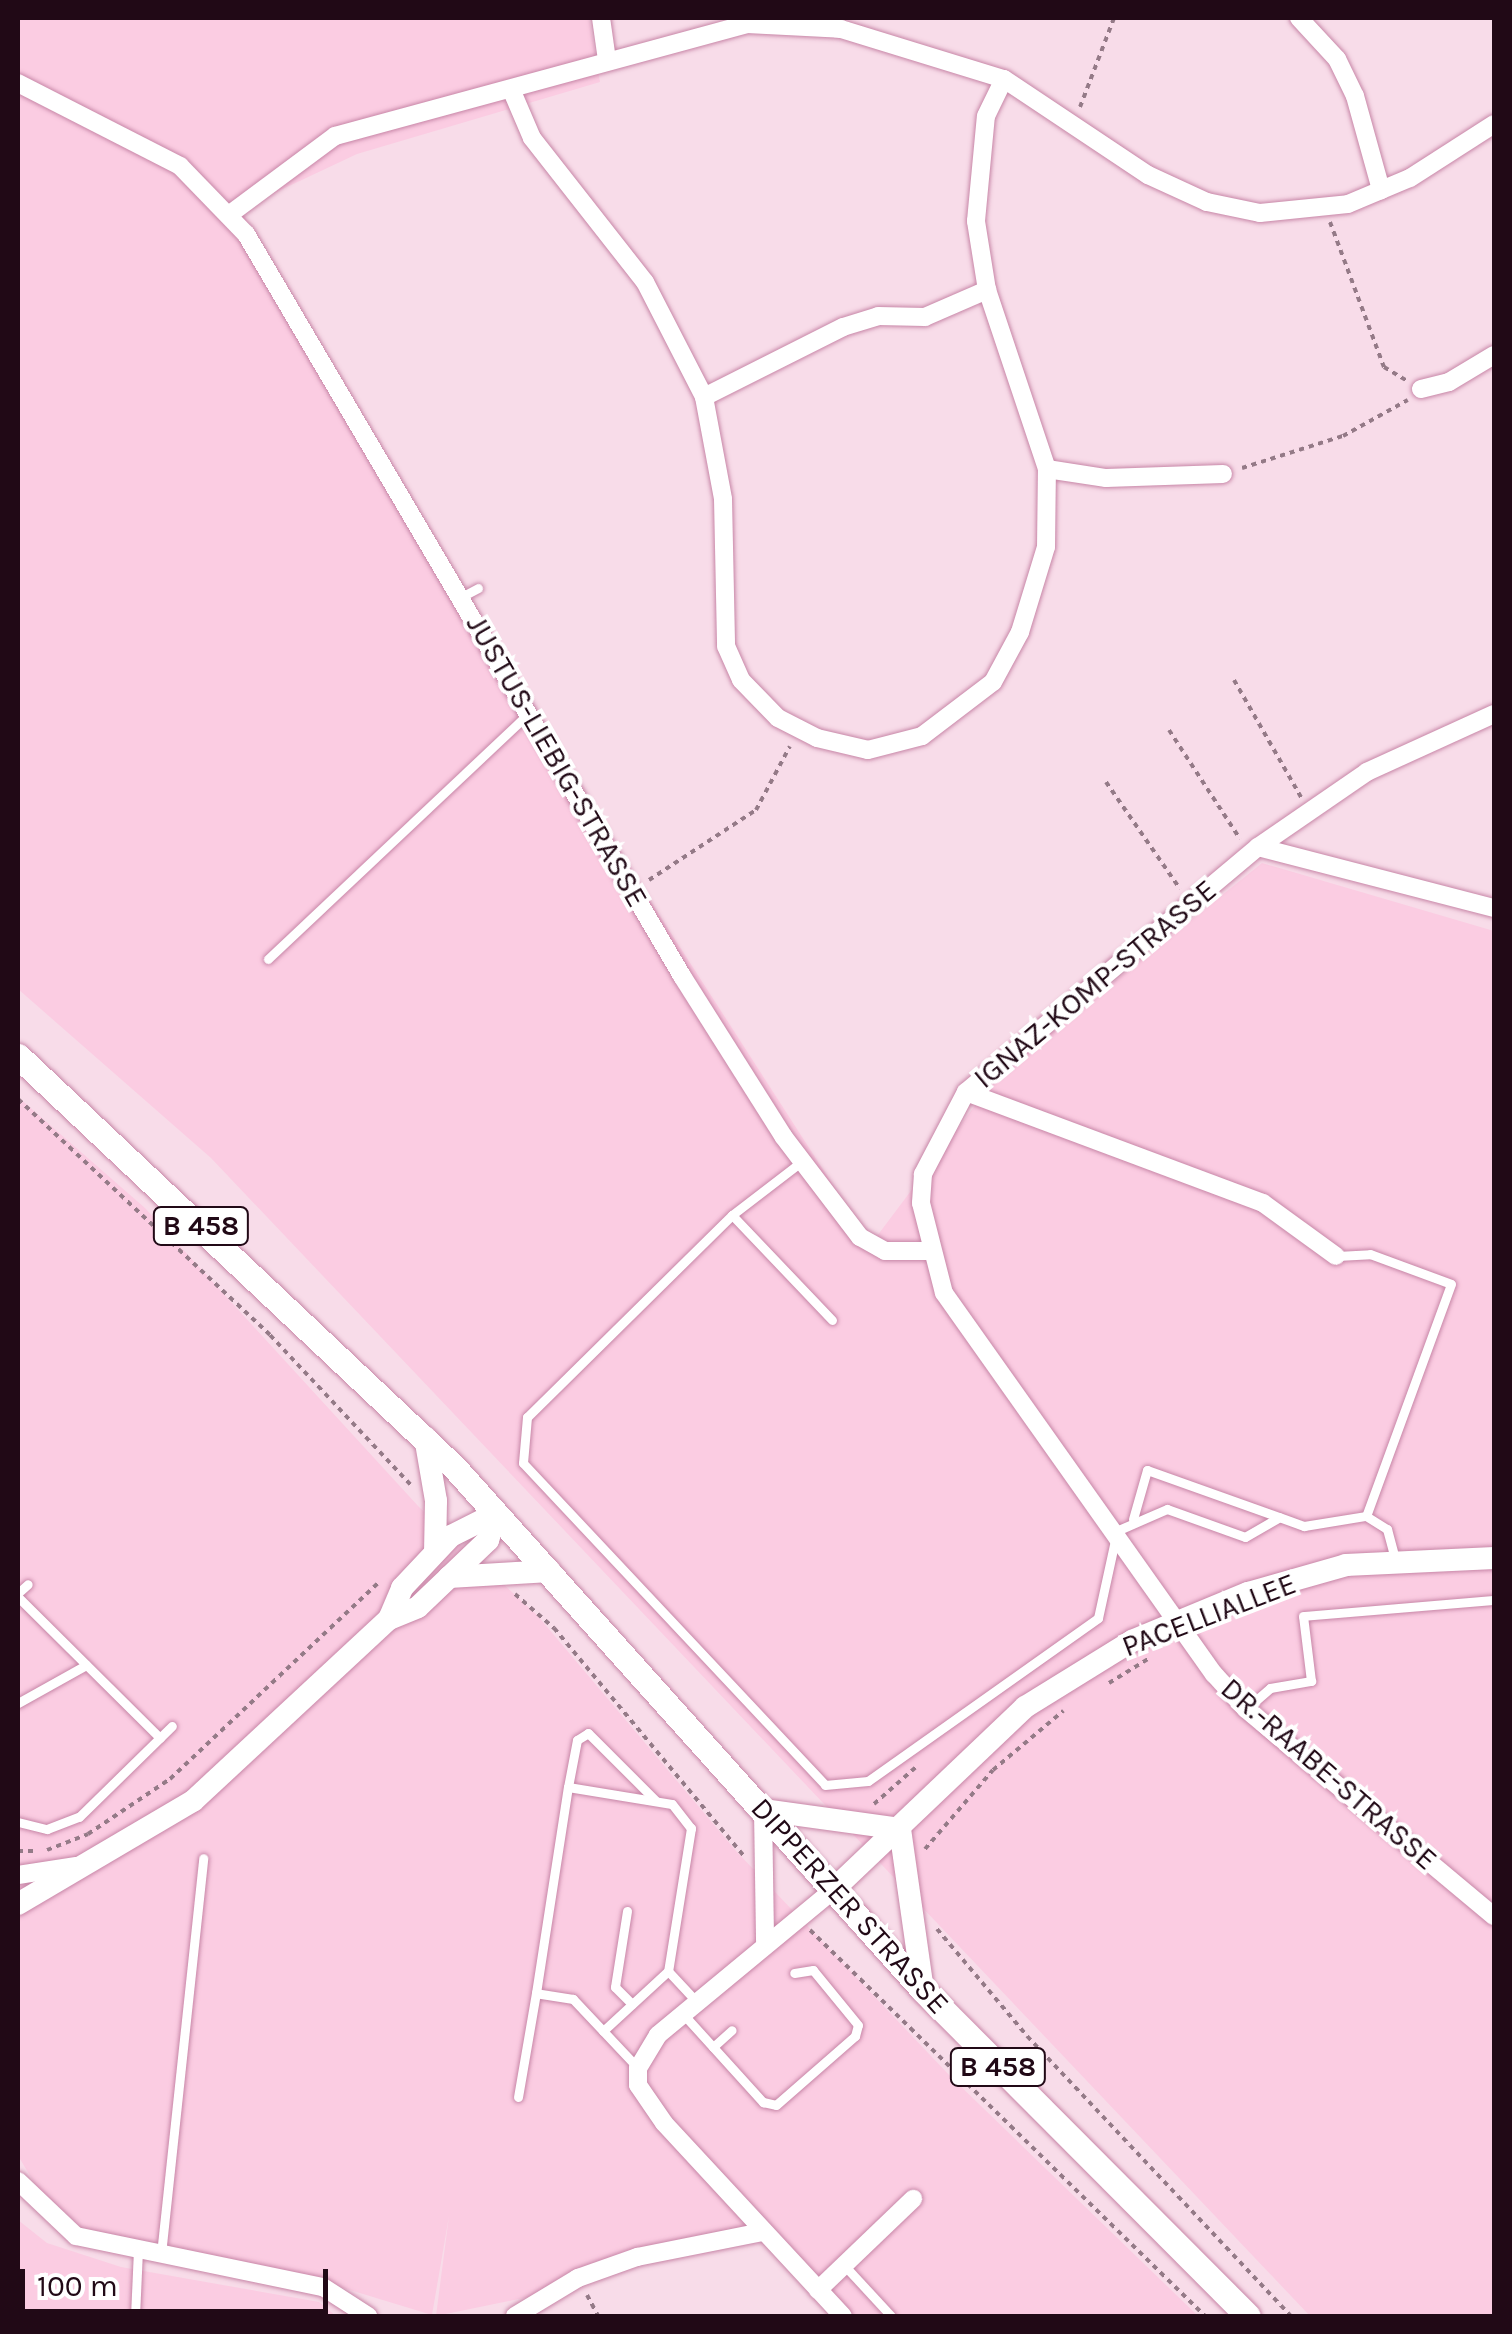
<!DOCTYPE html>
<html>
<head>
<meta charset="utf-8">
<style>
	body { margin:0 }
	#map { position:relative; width:1512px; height:2334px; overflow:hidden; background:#f8dce9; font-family:Karla,sans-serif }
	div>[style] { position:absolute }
	.built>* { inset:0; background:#fbcce2 }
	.path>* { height:4px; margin-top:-2px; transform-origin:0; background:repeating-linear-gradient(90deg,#947a87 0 5px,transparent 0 10px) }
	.roads { filter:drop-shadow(0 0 2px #c786a7) drop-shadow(0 0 2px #c786a7) }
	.lane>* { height:9px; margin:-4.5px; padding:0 4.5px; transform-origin:4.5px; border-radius:4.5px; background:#fff }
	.street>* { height:18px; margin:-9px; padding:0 9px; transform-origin:9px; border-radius:9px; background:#fff }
	.secondary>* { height:22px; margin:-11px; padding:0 11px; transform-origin:11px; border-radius:11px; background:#fff }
	.primary>* { height:25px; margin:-12.5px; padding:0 12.5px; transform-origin:12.5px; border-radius:12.5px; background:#fff }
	span { translate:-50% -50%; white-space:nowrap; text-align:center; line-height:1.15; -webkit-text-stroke:8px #fff; paint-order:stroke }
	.shield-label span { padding:2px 8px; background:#fff; border:2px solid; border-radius:8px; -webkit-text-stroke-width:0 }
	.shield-label { font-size:28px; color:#210916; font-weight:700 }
	.street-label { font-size:30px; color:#210916 }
	.frame { position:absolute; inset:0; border:20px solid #210916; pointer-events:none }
	.scale { position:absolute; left:20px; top:2269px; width:308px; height:45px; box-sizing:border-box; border:5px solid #210916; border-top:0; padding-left:12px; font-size:30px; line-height:35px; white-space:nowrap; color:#210916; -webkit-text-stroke:8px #fff; paint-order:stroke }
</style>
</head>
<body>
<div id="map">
	<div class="built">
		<div style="clip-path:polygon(18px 18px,589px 18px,600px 82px,357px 154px,240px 209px,629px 868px,871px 1244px,998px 1075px,1262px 863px,1494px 931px,1494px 2316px,1310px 2316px,211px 1158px,18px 989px)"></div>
		<div style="clip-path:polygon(18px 1097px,145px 1208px,419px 1507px,537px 1615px,737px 1852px,951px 2077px,1198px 2316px,843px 2316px,762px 2232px,658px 2252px,548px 2293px,436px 2316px,449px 2216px,432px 2315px,327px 2283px,82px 2228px,49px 2207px,20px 2159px,18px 2140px)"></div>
		<div style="clip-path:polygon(18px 2220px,47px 2243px,121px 2267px,319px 2302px,336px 2316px,18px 2316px)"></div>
	</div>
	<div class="path">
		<div style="left:1080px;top:107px;width:95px;rotate:-69.1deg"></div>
		<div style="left:1330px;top:222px;width:155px;rotate:69.6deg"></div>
		<div style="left:1384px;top:367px;width:26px;rotate:31deg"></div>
		<div style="left:1242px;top:468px;width:106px;rotate:-17.6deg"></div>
		<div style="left:1343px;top:436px;width:74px;rotate:-29deg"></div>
		<div style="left:1234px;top:680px;width:135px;rotate:60.2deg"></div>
		<div style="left:1169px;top:730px;width:130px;rotate:56.9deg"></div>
		<div style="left:1106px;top:782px;width:130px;rotate:55.3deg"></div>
		<div style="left:649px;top:880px;width:128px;rotate:-33.2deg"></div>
		<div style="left:756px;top:810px;width:72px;rotate:-62deg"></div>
		<div style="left:18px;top:1099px;width:345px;rotate:43.1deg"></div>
		<div style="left:270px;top:1335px;width:207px;rotate:46.8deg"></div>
		<div style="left:515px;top:1594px;width:52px;rotate:41.1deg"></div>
		<div style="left:554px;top:1628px;width:298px;rotate:50.2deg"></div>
		<div style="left:1109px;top:1683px;width:46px;rotate:-31.6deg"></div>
		<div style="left:874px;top:1804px;width:56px;rotate:-41.4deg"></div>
		<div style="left:925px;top:1849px;width:104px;rotate:-49.3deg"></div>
		<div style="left:993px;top:1770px;width:92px;rotate:-40.1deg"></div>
		<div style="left:47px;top:1850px;width:44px;rotate:-21.3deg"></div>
		<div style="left:88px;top:1834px;width:99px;rotate:-33.9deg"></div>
		<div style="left:170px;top:1779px;width:287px;rotate:-43.3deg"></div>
		<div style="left:18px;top:1851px;width:20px"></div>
		<div style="left:937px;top:1929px;width:140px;rotate:49.9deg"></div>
		<div style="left:1027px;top:2036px;width:385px;rotate:46.7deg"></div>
		<div style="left:810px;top:1930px;width:552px;rotate:44.34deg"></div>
		<div style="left:587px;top:2295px;width:24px;rotate:62deg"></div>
	</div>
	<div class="roads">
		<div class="lane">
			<div style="left:463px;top:596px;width:17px;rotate:-28deg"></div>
			<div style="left:268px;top:959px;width:357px;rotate:-43.3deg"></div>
			<div style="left:801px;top:1162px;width:87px;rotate:142.5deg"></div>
			<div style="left:732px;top:1215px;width:145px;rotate:46.4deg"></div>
			<div style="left:732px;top:1215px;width:288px;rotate:135.4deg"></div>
			<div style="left:527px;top:1417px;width:46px;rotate:95deg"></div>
			<div style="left:523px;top:1463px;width:441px;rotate:46.8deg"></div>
			<div style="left:825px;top:1785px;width:43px;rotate:-5.3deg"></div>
			<div style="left:868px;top:1781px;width:282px;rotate:-35.3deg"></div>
			<div style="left:1098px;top:1618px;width:80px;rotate:-77.7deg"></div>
			<div style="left:1337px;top:1256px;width:33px;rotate:-3deg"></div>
			<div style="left:1370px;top:1254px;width:86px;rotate:20.3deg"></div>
			<div style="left:1451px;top:1284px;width:247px;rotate:110.1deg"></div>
			<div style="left:1133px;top:1519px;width:51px;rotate:-74.1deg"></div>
			<div style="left:1147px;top:1470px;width:140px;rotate:19.6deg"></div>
			<div style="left:1114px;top:1532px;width:58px;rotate:-23.5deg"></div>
			<div style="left:1167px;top:1509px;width:83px;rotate:19.7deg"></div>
			<div style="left:1245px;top:1537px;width:39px;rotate:-30deg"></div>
			<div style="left:1279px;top:1517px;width:27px;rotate:20deg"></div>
			<div style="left:1304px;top:1526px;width:63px;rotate:-9.2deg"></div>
			<div style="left:1366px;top:1516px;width:25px;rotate:32deg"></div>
			<div style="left:1387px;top:1529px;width:31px;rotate:75deg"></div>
			<div style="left:18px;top:1593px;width:13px;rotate:-42deg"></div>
			<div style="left:18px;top:1597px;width:200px;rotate:44.8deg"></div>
			<div style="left:18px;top:1703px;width:78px;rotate:-29.2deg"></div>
			<div style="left:1246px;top:1709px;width:32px;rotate:-41deg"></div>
			<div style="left:1270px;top:1688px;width:42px;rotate:-9.7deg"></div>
			<div style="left:1311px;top:1681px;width:65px;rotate:-97deg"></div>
			<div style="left:1303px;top:1616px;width:192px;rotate:-4.8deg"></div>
			<div style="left:568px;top:1787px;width:48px;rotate:-79.2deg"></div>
			<div style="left:577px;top:1740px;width:13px;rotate:-32deg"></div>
			<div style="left:588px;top:1733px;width:95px;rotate:45deg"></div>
			<div style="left:18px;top:1822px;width:30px;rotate:14deg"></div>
			<div style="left:47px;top:1829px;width:34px;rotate:-21deg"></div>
			<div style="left:79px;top:1817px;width:130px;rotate:-44.4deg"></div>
			<div style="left:627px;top:1911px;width:77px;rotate:99deg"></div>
			<div style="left:615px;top:1987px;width:24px;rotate:45deg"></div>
			<div style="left:684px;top:2015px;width:118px;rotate:47.8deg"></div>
			<div style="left:763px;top:2102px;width:13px;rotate:13deg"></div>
			<div style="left:776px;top:2105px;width:105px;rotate:-41.1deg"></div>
			<div style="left:855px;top:2036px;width:11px;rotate:-75deg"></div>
			<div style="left:858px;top:2025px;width:71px;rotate:-129.3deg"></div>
			<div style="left:813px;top:1970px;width:19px;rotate:171deg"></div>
			<div style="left:603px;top:2031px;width:88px;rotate:-42.7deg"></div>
			<div style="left:713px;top:2047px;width:25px;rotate:-42deg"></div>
			<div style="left:638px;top:2068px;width:95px;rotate:-133.3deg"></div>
			<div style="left:573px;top:1999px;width:37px;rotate:-171deg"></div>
			<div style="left:536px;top:1993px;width:208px;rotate:-81.2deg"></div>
			<div style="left:568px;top:1787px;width:105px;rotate:9.3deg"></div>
			<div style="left:672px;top:1804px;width:31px;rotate:52deg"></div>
			<div style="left:691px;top:1828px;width:145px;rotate:99.1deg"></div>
			<div style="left:668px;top:1971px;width:41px;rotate:47deg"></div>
			<div style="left:518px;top:2097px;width:106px;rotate:-80.2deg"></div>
			<div style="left:161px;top:2254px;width:398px;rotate:-83.9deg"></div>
			<div style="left:844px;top:2265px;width:69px;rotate:47.3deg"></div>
			<div style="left:135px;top:2316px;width:67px;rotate:-87.4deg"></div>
		</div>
		<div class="street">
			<div style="left:601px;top:18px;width:42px;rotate:81.9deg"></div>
			<div style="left:1299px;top:18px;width:56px;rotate:47.2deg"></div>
			<div style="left:1337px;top:59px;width:41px;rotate:64.1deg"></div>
			<div style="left:1355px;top:96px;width:98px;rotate:74.5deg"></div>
			<div style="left:18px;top:83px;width:182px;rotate:27.1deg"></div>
			<div style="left:180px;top:166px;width:95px;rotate:45.9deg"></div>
			<div style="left:246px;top:234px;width:861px;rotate:59.56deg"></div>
			<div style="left:682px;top:976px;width:189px;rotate:57.7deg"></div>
			<div style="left:783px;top:1136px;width:127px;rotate:52.7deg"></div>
			<div style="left:860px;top:1237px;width:29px;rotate:29deg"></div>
			<div style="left:885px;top:1251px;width:43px"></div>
			<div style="left:511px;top:89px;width:53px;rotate:66.8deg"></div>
			<div style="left:532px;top:138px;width:183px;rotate:51.9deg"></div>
			<div style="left:645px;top:282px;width:129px;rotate:62.8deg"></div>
			<div style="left:704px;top:397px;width:104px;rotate:79.4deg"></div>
			<div style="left:723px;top:499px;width:147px;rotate:88.8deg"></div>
			<div style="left:726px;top:646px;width:37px;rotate:66deg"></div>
			<div style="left:741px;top:680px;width:53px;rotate:45.8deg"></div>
			<div style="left:778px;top:718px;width:44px;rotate:27.1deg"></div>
			<div style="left:817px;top:738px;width:52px;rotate:13.2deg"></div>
			<div style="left:868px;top:750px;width:56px;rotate:-14.5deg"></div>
			<div style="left:922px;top:736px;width:89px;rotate:-37.3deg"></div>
			<div style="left:993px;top:682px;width:57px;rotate:-61.6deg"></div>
			<div style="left:1020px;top:632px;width:89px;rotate:-73deg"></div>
			<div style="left:1046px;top:547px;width:78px;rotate:-89.3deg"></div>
			<div style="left:1047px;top:469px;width:189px;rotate:-108.5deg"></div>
			<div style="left:987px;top:290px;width:70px;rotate:-99.1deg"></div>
			<div style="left:976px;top:221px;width:105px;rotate:-84.6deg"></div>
			<div style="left:986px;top:116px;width:41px;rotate:-64.1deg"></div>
			<div style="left:230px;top:214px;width:131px;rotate:-36.6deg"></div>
			<div style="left:335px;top:136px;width:427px;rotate:-15.2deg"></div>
			<div style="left:747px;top:24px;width:94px;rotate:3deg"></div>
			<div style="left:841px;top:29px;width:170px;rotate:17.1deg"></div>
			<div style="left:1004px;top:79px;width:173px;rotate:33.7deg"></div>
			<div style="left:1148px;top:175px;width:65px;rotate:24.6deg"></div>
			<div style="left:1207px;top:202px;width:54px;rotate:11.7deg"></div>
			<div style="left:1260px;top:213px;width:88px;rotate:-5.8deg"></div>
			<div style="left:1348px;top:204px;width:67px;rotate:-22.8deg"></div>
			<div style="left:1410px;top:178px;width:100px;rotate:-32.7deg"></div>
			<div style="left:1421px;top:389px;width:29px;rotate:-14deg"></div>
			<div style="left:1449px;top:382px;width:52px;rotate:-31deg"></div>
			<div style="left:704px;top:397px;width:156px;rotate:-26.7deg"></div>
			<div style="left:843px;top:327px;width:37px;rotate:-17deg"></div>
			<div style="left:878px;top:316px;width:47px;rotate:1.2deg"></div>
			<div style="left:925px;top:317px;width:68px;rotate:-23.5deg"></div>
			<div style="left:1047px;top:469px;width:60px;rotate:8.7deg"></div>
			<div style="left:1106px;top:478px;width:117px;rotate:-2deg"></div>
			<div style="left:1494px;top:714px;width:140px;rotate:155.5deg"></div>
			<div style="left:1367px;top:772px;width:132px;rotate:145.5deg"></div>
			<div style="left:1258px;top:847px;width:381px;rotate:140deg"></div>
			<div style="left:966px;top:1092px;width:93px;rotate:117.7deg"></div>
			<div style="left:923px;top:1174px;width:29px;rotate:94deg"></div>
			<div style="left:921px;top:1203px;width:93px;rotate:75.7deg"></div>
			<div style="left:944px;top:1293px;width:467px;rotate:54.7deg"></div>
			<div style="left:1214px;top:1674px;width:47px;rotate:47.6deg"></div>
			<div style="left:1246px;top:1709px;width:323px;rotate:39.9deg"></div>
			<div style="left:1258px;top:847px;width:244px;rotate:14.5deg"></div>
			<div style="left:966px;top:1092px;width:317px;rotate:20.5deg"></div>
			<div style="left:1263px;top:1203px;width:90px;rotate:36deg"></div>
			<div style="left:763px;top:1810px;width:132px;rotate:89.1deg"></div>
			<div style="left:18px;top:1875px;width:59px;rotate:-8.8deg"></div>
			<div style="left:832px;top:1891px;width:226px;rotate:140.4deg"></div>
			<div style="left:658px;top:2035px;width:39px;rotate:121deg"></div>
			<div style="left:638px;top:2068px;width:17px;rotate:90deg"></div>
			<div style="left:638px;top:2085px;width:46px;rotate:55.6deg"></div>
			<div style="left:664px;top:2123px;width:263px;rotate:47.2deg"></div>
			<div style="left:18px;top:2181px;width:80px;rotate:43.5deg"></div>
			<div style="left:76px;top:2236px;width:252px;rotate:11.7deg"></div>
			<div style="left:323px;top:2287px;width:54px;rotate:32.8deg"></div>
			<div style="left:818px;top:2290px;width:132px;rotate:-43.8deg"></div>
			<div style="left:515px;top:2316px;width:74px;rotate:-31.1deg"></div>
			<div style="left:578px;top:2278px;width:63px;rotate:-19.6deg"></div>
			<div style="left:637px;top:2257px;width:127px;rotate:-11.3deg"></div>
		</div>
		<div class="secondary">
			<div style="left:425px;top:1437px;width:65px;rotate:80.2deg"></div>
			<div style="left:436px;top:1501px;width:51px;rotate:91.1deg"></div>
			<div style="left:449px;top:1577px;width:101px;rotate:-3.4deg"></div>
			<div style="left:389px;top:1619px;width:31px;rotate:-22deg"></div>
			<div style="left:418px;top:1607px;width:97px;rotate:-43.7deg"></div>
			<div style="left:488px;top:1540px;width:28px;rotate:-72deg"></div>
			<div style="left:763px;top:1810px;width:138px;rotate:7.9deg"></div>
			<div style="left:900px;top:1829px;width:163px;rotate:81.9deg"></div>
			<div style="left:832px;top:1891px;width:267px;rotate:-43.6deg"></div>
			<div style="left:1025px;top:1707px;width:126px;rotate:-31.7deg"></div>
			<div style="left:1132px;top:1641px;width:126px;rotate:-22.5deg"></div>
			<div style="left:1248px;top:1593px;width:102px;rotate:-15.9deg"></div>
			<div style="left:1346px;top:1565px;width:148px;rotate:-2.7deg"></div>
			<div style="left:18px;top:1904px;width:203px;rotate:-30.5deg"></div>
			<div style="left:193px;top:1801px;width:267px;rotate:-42.9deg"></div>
			<div style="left:389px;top:1619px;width:34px;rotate:-67deg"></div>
			<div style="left:402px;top:1588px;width:71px;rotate:-46.7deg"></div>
			<div style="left:451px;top:1536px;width:51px;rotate:-26.6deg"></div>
		</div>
		<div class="primary">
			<div style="left:18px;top:1056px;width:601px;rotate:43.31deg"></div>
			<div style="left:455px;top:1468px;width:701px;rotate:48.12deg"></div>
			<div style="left:923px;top:1990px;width:460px;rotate:45.1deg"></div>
		</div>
	</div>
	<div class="shield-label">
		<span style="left:201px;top:1226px">B 458</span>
		<span style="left:998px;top:2067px">B 458</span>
	</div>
	<div class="street-label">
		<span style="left:557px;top:761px;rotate:60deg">JUSTUS-LIEBIG-STRASSE</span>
		<span style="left:1095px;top:984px;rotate:-40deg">IGNAZ-KOMP-STRASSE</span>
		<span style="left:1209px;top:1615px;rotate:-21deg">PACELLIALLEE</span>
		<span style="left:1329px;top:1774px;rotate:41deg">DR.-RAABE-STRASSE</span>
		<span style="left:850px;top:1906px;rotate:48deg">DIPPERZER STRASSE</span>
	</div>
	<div class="frame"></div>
	<div class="scale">100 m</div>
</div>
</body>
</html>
